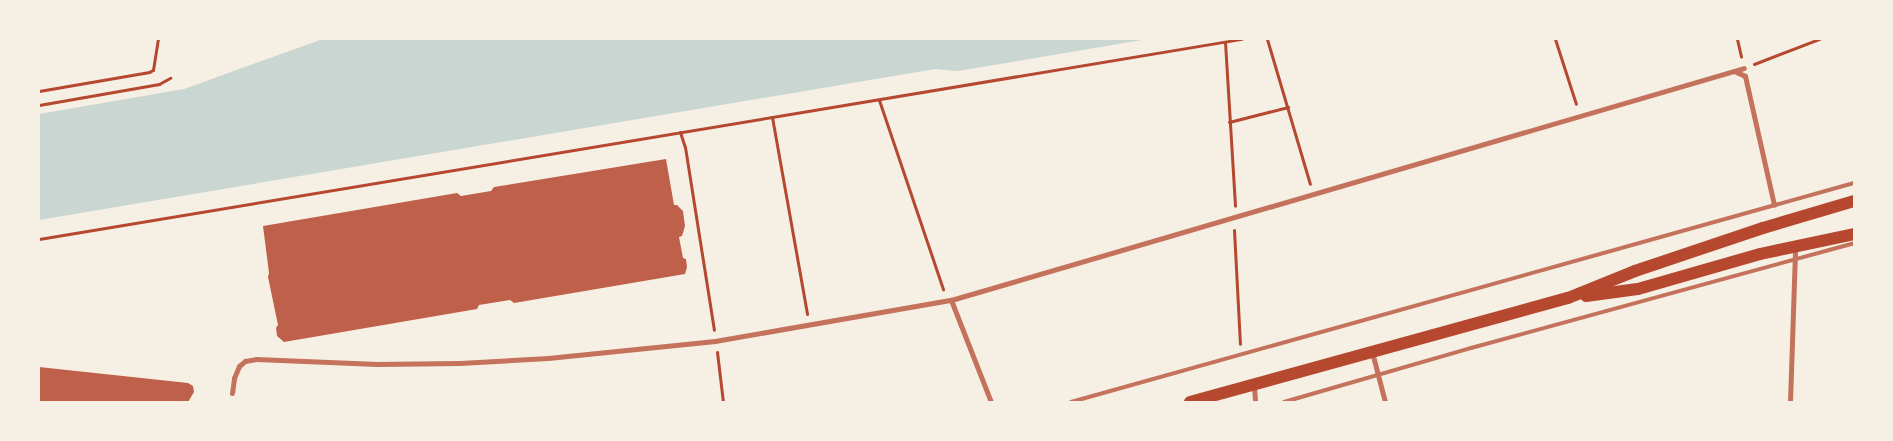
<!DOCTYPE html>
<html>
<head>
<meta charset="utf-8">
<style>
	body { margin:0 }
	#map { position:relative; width:1893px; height:441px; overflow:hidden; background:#f6efe4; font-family:Signika,sans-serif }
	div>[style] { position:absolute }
	.water>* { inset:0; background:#c9d6d2 }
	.building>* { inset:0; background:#bf614a }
	.path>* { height:3px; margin:-1.5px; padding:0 1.5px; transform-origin:1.5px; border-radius:1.5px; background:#b5482f }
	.service>* { height:4px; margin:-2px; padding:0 2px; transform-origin:2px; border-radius:2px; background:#c5725c }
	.minor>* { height:5px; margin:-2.5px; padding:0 2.5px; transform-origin:2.5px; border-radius:2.5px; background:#c5725c }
	.primary>* { height:12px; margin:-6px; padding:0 6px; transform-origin:6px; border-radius:6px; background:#b5482f }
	span { translate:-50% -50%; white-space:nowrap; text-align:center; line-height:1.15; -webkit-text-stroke:5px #f6efe4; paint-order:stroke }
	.frame { position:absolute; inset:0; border:40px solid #f6efe4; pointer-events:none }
</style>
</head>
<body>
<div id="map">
	<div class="water">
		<div style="clip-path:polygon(323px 39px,1148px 39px,958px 71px,935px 69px,39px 220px,39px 114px,184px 89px)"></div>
	</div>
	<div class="building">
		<div style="clip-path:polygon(666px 159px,674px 205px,677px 205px,683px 211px,685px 226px,682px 236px,679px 237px,683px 258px,686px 259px,687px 267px,685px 274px,514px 303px,510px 300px,479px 305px,477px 309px,284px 342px,277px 336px,276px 328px,278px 325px,268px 277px,269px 273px,263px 226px,457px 193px,461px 196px,491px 191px,494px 187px)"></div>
		<div style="clip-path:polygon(39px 367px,188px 383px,193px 386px,194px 392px,188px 402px,39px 402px)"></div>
	</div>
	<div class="path">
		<div style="left:1267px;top:39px;width:151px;rotate:73.5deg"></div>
		<div style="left:1555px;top:39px;width:68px;rotate:72.1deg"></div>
		<div style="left:1737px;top:39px;width:18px;rotate:77deg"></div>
		<div style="left:1225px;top:42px;width:164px;rotate:86.5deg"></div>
		<div style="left:1754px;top:64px;width:70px;rotate:-21deg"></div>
		<div style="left:39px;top:91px;width:112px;rotate:-9.8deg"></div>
		<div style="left:149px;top:72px;width:4px;rotate:-27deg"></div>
		<div style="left:153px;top:70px;width:31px;rotate:-81deg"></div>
		<div style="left:879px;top:100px;width:200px;rotate:71.3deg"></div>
		<div style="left:39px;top:105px;width:122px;rotate:-9.9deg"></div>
		<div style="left:159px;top:84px;width:13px;rotate:-29deg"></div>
		<div style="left:772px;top:117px;width:200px;rotate:79.9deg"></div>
		<div style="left:1229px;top:122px;width:61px;rotate:-14.3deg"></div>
		<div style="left:680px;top:132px;width:16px;rotate:72deg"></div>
		<div style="left:685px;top:147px;width:185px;rotate:81deg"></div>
		<div style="left:1234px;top:230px;width:114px;rotate:87deg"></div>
		<div style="left:39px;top:239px;width:1219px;rotate:-9.45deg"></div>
		<div style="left:717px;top:352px;width:50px;rotate:83.2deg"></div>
	</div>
	<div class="service">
		<div style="left:1071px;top:402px;width:813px;rotate:-15.63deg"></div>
		<div style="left:1284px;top:402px;width:195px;rotate:-16.1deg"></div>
		<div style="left:1471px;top:348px;width:397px;rotate:-15.3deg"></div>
	</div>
	<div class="minor">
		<div style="left:1734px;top:71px;width:12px;rotate:24deg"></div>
		<div style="left:1745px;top:76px;width:132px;rotate:77.3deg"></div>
		<div style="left:951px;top:300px;width:110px;rotate:68.6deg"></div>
		<div style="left:1372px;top:352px;width:52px;rotate:75.4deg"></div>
		<div style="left:1254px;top:386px;width:16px;rotate:86deg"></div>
		<div style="left:232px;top:393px;width:15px;rotate:-82deg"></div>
		<div style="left:234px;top:378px;width:13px;rotate:-67deg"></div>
		<div style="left:239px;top:366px;width:8px;rotate:-40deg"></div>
		<div style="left:245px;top:361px;width:11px;rotate:-10deg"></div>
		<div style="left:256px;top:359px;width:121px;rotate:2.4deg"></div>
		<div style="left:377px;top:364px;width:83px;rotate:-0.7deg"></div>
		<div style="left:460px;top:363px;width:88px;rotate:-3.3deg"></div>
		<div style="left:548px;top:358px;width:168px;rotate:-5.8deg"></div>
		<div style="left:715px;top:341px;width:240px;rotate:-9.9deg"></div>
		<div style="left:951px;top:300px;width:826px;rotate:-16.31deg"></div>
		<div style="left:1790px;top:402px;width:154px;rotate:-88.1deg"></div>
	</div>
	<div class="primary">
		<div style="left:1586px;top:296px;width:52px;rotate:-7.7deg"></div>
		<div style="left:1638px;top:289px;width:127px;rotate:-16deg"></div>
		<div style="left:1760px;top:254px;width:96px;rotate:-12deg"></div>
		<div style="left:1190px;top:402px;width:392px;rotate:-15.4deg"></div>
		<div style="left:1568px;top:298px;width:72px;rotate:-21.9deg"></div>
		<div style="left:1635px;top:271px;width:135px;rotate:-18.6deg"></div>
		<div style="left:1763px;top:228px;width:95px;rotate:-16.5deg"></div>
	</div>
	<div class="frame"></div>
</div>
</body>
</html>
